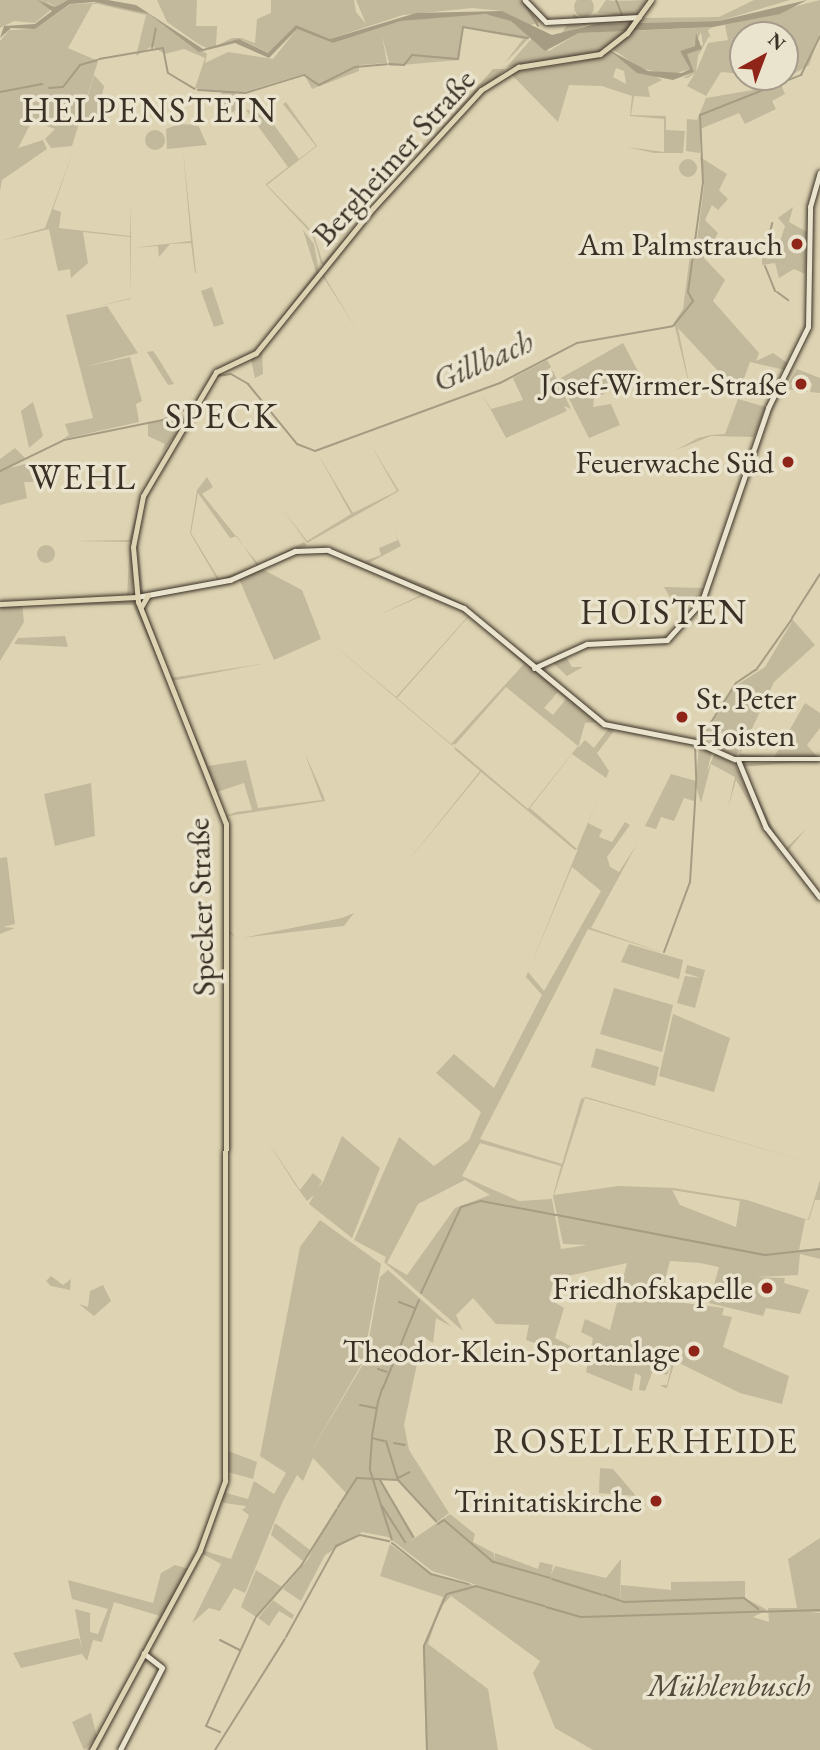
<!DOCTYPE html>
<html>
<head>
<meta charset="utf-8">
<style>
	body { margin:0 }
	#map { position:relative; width:820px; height:1750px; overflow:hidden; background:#ded4b3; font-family:"EB Garamond",serif }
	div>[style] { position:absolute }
	.green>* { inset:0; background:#c2b89b }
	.round { border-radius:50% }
	.water>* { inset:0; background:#a69c83 }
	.stream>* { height:2px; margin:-1px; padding:0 1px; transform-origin:1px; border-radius:1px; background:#a69c83 }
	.roads { filter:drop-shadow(0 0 2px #3a3025) drop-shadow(0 0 2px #3a3025) }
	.secondary>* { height:4.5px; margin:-2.25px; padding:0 2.25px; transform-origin:2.25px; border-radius:2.25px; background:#eae3ce }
	.primary>* { height:5px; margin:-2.5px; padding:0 2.5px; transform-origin:2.5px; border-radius:2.5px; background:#ded4b3 }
	.dots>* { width:19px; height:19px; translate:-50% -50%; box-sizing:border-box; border:4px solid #eae3ce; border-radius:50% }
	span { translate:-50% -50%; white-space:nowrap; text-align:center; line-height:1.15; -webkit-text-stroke:7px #eae3ce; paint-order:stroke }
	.street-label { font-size:32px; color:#3a3025 }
	.poi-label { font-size:32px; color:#3a3025 }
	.right { translate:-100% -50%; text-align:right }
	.left { translate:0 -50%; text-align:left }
	.park-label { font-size:32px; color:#554b3d; font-style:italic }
	.water-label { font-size:33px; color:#554b3c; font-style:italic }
	.quarter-label { font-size:35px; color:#3a3025; letter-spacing:2px }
	.north { position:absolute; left:729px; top:21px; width:70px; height:70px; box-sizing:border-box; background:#eae3ce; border:2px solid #a49b8a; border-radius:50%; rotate:41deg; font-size:19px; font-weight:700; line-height:28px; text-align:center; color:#3a3025 }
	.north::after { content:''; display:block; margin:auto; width:24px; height:32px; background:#8f2418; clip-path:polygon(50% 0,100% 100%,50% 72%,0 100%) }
</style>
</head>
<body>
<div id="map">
	<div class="green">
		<div class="round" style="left:574px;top:-3px;width:20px;height:20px"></div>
		<div style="clip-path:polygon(0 0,68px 0,55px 7px,46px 1px,53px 8px,35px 23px,14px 21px,0 28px)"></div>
		<div style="clip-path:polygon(157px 0,197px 0,196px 26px,217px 26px,216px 46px,232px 38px,241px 38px,255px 43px,257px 19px,271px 13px,271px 0,354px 0,356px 12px,366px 24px,356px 0,524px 0,541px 22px,527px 26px,502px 11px,472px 8px,403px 15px,330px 39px,296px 25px,269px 53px,242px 40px,209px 49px,200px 45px,167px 22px)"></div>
		<div style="clip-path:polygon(606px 0,614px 1px,648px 0,635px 15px,576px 23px,573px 20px,573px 14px,582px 19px,614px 14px,597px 13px)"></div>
		<div style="clip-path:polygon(754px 0,790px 0,719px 21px,638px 23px,643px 18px,719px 17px)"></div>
		<div style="clip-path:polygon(820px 0,820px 34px,809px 65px,780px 82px,785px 94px,772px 101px,776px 109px,745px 124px,739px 113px,700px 129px,700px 153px,686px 151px,687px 119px,697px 120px,706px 98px,753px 90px,749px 77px,785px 77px,785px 35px,743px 35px,743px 74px,721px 72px,706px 96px,687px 86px,695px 73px,688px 78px,683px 78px,694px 72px,686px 54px,703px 45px,701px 32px,695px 46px,680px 51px,690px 69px,671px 75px,640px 68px,611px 48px,631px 31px,713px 27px,708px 30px,711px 38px,709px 36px,698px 56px,696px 72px,708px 43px,728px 40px,725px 25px)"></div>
		<div style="clip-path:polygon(93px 3px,68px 48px,98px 61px,72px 146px,51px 148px,45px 139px,55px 129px,32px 121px,18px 148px,43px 140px,47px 149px,2px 180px,0 191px,0 41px,9px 30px,35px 29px,71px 4px,95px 3px,125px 8px,149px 14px,207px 54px,205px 63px,228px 52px,273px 59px,297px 29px,333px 43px,401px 21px,472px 13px,506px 17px,531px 36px,505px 63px,523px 39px,463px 28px,459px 60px,390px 66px,382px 36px,387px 63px,359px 65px,359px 71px,312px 89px,304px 74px,243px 92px,206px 91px,195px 88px,205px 58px,184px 49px,165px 54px,152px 46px,136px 56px,146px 15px)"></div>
		<div style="clip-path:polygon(635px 18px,633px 23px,587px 25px,561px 34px,567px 25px)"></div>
		<div style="clip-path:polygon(628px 30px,599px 53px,507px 67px,532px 38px,549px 51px,579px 33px)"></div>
		<div style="clip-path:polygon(evenodd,609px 50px,662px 80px,648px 87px,650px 97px,634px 96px,631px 115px,666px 116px,666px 130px,685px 131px,683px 153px,654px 153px,627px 147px,664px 152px,664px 119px,630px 116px,632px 96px,602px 86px,569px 85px,558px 122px,510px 73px,584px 61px,609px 50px,616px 68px,624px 71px,626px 84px,613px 77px,616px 68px)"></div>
		<div style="clip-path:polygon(493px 69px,505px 69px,323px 265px,321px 264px,316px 245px,311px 233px,266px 185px,266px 184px,288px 167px,246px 110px,263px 110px,299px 159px,316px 146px,283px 104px,286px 102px,317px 146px,267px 185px,308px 227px,315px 238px,323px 263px)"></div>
		<div style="clip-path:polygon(94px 75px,104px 86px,98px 115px,79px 125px)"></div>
		<div class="round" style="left:217px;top:91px;width:22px;height:22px"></div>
		<div style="clip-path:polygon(179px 124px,198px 125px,207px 145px,167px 149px,166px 129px)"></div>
		<div class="round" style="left:145px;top:130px;width:20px;height:20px"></div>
		<div style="clip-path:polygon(74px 149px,53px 209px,61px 212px,59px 228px,130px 236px,131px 206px,131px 297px,130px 299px,95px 307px,131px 298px,130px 237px,83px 232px,88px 263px,71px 278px,70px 269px,58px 271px,49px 229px,0 241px,45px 228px)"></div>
		<div style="clip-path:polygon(183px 150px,196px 273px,195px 273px,191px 243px,170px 244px,159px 257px,158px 246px,132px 248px,191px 241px)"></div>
		<div style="clip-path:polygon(700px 157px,727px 174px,719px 190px,728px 199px,718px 210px,712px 205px,705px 220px,718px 233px,704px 258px,725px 280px,713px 301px,759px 353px,756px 361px,773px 353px,789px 364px,785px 370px,750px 362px,742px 384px,733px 387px,678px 328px,691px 393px,674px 323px,683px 309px,690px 255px,695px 256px,704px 186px)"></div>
		<div class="round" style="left:679px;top:159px;width:18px;height:18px"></div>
		<div style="clip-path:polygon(793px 207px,789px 222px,807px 232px,805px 274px,794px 269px,779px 278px,775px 263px,762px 265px,762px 257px,775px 257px,785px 226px,778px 218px)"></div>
		<div style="clip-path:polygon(303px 230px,314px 244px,319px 272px,262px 342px,316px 272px)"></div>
		<div style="clip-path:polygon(321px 274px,323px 274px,357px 330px,322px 275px,262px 348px,263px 374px,255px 378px,251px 359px)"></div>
		<div style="clip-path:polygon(212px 287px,224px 324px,214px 327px,201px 291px)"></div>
		<div style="clip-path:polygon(107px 306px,138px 353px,84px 367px,130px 357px,142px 401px,136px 404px,139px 422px,63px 439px,69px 435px,65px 424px,93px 418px,66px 315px)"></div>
		<div style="clip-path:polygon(623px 343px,640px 375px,594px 399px,593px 407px,611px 404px,620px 425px,589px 438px,559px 379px)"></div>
		<div style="clip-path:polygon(153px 351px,158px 358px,174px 384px,168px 385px,147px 352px)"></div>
		<div style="clip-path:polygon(547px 360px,551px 367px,543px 373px,553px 371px,571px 409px,564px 406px,567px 411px,506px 438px,481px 392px,491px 409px,523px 400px,513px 378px)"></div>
		<div style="clip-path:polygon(797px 369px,820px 378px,820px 393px,810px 392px,812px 384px,807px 377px,808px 392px,785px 389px)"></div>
		<div style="clip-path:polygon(738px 399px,766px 407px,754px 437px,711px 436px,676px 450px,698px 438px,711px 435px,725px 434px)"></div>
		<div style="clip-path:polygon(33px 402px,43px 436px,29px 448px,21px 411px)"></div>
		<div style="clip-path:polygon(176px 415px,181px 425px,175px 433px,180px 429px,162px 452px,165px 444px,148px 436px,148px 424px)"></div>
		<div style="clip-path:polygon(371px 445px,399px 491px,307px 543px,282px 508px,307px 541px,351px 514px,317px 452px,353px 513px,397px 491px)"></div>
		<div style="clip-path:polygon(15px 448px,26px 459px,9px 468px,33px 462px,43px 482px,24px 482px,27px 498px,0 505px,0 459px)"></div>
		<div style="clip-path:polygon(evenodd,156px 473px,137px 531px,143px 593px,218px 581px,190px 533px,197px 490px,207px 477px,213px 487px,202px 494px,259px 565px,304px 542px,279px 506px,307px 546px,230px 579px,141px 594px,136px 532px,156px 473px,198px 493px,230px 538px,237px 536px,257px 566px,219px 579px,191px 533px,198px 493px)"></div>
		<div style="clip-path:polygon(143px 490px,133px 537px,133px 590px,127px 597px,130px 542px,74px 541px,129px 540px)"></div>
		<div style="clip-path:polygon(393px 528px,401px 546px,369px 563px,428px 586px,467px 606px,469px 610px,339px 553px,365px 561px,381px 555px,379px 548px,398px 540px)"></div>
		<div class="round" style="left:37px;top:545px;width:18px;height:18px"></div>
		<div style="clip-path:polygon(evenodd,323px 551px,335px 554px,417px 584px,432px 591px,467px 611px,598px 722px,585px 723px,578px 748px,585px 740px,594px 748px,609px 728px,614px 731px,597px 753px,609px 771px,606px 778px,572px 754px,530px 808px,577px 849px,601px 791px,588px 823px,602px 830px,599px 837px,612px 842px,625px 822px,630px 825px,607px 857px,610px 867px,619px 872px,637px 844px,591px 928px,664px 953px,588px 929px,480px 1139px,562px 1164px,581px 1099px,586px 1097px,820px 1165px,585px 1098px,554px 1195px,619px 1186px,673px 1188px,747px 1200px,808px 1220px,820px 1180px,820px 1200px,815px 1200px,809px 1220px,805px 1220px,799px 1250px,820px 1248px,820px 1259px,800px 1254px,798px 1275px,756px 1277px,785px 1278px,784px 1283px,809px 1290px,800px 1314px,766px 1308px,763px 1316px,709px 1303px,719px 1267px,700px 1263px,670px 1261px,660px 1300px,724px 1308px,722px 1315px,732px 1317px,723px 1347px,789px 1376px,782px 1404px,740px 1393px,675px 1361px,667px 1388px,665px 1388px,660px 1385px,667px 1385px,672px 1363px,667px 1375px,660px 1373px,664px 1359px,670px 1359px,643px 1346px,659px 1355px,645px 1391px,639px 1390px,641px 1376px,635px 1373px,632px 1391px,586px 1372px,593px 1338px,581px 1332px,585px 1319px,610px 1330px,627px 1263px,554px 1279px,549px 1299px,564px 1308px,555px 1338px,576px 1349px,574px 1357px,526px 1340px,529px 1325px,496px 1324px,473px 1298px,456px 1315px,463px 1331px,384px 1262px,386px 1257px,354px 1240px,399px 1137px,434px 1166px,469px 1140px,481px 1112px,436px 1073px,454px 1054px,494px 1088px,542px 995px,526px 977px,578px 849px,575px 850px,481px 772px,404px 866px,480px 771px,452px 747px,364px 786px,452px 747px,455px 749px,455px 744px,451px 745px,327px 639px,396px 697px,470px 614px,432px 592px,376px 616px,430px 591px,328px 553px,296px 554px,263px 568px,293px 553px,323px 551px,470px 615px,524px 664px,451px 744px,397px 698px,470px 615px,323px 551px,506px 687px,578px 746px,528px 809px,454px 746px,506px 687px,323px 551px,558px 692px,566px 699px,553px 715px,544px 708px,558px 692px,323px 551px,572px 867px,601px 891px,544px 991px,528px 972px,572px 867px,323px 551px,480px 1143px,561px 1166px,553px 1196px,563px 1244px,587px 1245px,561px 1249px,552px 1199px,519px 1201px,462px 1176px,480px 1143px,323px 551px,465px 1180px,490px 1195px,455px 1208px,407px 1275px,387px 1263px,418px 1204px,465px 1180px,323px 551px,672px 1190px,740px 1201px,736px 1227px,680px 1205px,672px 1190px)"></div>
		<div style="clip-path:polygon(260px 568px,302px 590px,321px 639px,274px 660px,239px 579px,227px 583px,149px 599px,144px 605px,170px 678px,267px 663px,172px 681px,208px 766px,246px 760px,258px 808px,322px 800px,304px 751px,324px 797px,325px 801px,228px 816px,229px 930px,236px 938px,227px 931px,226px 816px,236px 812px,252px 810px,244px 783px,217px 792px,150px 633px,142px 604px,147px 598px,228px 582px)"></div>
		<div style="clip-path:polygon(664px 587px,703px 588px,702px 597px,671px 599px)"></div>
		<div style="clip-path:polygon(133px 601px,137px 605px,166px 678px,133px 605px,57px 605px)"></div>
		<div style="clip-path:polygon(22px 604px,24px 622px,0 661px,0 606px)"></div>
		<div style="clip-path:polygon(793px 620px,815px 645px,774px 682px,740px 754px,774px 757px,805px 703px,820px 713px,820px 728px,807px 745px,818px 758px,740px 757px,739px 755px,741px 747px,736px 756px,723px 751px,704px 736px,735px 686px,765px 667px)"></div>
		<div style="clip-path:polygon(65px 636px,68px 647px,14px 644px,18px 638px)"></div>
		<div style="clip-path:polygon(565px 655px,572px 667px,583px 667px,567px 676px,552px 662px)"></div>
		<div style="clip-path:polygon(699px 745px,712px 751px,707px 772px,714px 755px,715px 753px,735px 765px,782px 860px,736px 780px,728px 808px,735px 777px,711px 764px,701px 803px,695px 783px,694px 801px,684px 798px,674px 821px,661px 817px,656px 829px,645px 826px,671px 774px,696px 781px)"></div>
		<div style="clip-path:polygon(820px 760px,742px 767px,784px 850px,806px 829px,786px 853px,820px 896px,783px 851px,756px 808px,740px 764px)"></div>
		<div style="clip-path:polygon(91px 783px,95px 836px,55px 846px,44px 794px)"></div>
		<div style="clip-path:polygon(7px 857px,15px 924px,3px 927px,15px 928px,0 934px,0 858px)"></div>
		<div style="clip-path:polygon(354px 913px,344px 926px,242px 938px,342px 918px)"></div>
		<div style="clip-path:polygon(629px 944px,683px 960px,679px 979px,621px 962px)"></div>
		<div style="clip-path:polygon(687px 965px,705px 970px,695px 1008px,677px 1003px,685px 976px,701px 978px,685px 973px)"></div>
		<div style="clip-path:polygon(614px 988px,673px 1005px,662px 1052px,600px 1034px)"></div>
		<div style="clip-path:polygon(673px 1014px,730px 1038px,714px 1092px,659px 1076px)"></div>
		<div style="clip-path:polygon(596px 1048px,659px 1067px,655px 1086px,591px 1067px)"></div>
		<div style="clip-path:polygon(342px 1136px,380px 1168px,352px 1238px,309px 1204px,314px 1195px,307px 1201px,294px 1183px,267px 1140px,300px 1190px,313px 1173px,322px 1181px,318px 1188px,323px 1182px)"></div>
		<div style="clip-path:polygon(320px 1220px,381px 1264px,363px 1362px,306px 1460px,365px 1361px,380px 1277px,388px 1270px,452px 1327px,436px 1318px,433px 1343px,425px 1338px,421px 1345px,404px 1425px,409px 1450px,449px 1513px,436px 1523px,397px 1480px,381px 1480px,415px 1537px,409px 1542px,450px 1514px,475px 1534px,473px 1542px,494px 1553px,494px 1561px,495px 1553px,538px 1569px,540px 1562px,553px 1565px,551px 1575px,555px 1566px,606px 1578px,621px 1559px,620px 1609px,621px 1585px,671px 1590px,671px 1582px,745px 1581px,745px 1598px,767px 1610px,753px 1617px,769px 1622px,768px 1608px,797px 1608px,788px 1559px,820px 1538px,820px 1612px,810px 1612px,820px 1613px,820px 1750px,593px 1750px,555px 1728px,533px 1673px,540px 1661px,451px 1596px,440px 1608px,428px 1644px,488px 1689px,498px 1750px,426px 1750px,423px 1647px,443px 1597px,380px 1576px,390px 1544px,429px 1573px,493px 1590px,432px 1571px,388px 1537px,362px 1532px,325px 1555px,301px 1601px,283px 1589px,308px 1559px,317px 1541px,303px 1561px,271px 1535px,275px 1523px,310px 1550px,346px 1493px,313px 1458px,303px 1481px,297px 1475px,282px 1503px,245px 1593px,234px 1588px,220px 1611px,209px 1608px,192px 1623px,221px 1564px,201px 1553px,147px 1653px,200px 1553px,202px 1550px,231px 1559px,249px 1515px,241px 1509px,244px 1509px,246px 1506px,224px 1503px,203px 1549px,224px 1503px,222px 1501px,226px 1478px,226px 1397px,227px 1395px,228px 1451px,257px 1462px,253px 1479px,228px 1472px,226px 1493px,248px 1499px,254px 1481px,274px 1494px,286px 1473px,260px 1456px,300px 1247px)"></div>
		<div style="clip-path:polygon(51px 1276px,63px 1285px,71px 1279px,70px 1290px,51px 1286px,46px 1281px)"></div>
		<div style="clip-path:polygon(103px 1285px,111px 1301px,94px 1316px,79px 1304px,88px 1307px,90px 1291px)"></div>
		<div style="clip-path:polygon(600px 1468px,613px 1469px,636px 1496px,599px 1493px)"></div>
		<div style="clip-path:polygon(175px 1565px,189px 1569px,141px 1652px,160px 1616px,114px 1602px,102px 1642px,93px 1640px,87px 1661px,82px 1654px,21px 1668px,13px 1653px,79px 1638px,82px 1649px,75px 1609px,90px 1613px,90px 1632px,98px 1634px,108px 1609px,72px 1599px,68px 1580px,153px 1603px,161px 1573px)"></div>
		<div style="clip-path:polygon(256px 1570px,282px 1587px,256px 1617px,241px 1607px)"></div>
		<div style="clip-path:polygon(273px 1600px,294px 1615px,292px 1619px,279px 1611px,269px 1626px,258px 1618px)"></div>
		<div style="clip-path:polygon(91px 1713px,97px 1737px,84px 1750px,72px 1722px)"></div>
	</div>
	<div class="water">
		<div style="clip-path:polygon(37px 0,55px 7px,68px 0,108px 0,136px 5px,203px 49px,239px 39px,268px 53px,296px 25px,330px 39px,416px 13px,502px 11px,552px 35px,596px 24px,719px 21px,807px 0,780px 14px,713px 27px,579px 33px,545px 51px,511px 21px,485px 14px,401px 21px,333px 43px,297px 29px,269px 58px,235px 43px,199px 52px,149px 14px,94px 2px,70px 4px,35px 29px,11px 28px,0 38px,4px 26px,35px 24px,52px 11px)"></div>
		<div style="clip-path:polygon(696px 33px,702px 49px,687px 54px,694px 72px,673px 80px,637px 73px,609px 50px,648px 71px,682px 73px,690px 69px,680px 51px,695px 46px)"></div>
	</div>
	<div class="stream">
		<div style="left:616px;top:0;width:16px;rotate:68deg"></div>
		<div style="left:523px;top:1px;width:29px;rotate:59deg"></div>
		<div style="left:152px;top:48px;width:20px;rotate:-79deg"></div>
		<div style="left:99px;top:59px;width:65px;rotate:-9.8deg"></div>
		<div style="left:163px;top:48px;width:25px;rotate:79deg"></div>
		<div style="left:168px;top:73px;width:31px;rotate:31deg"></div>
		<div style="left:389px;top:64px;width:15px;rotate:4deg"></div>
		<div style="left:404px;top:65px;width:13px;rotate:-51deg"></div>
		<div style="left:412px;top:55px;width:46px;rotate:5deg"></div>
		<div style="left:458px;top:59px;width:32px;rotate:-81deg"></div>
		<div style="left:463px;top:27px;width:66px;rotate:9.6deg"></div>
		<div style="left:49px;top:88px;width:14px;rotate:-4deg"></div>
		<div style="left:63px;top:87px;width:28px;rotate:-52deg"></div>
		<div style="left:80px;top:65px;width:18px;rotate:-16deg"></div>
		<div style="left:198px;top:90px;width:47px;rotate:3.7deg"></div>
		<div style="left:245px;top:93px;width:62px;rotate:-17deg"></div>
		<div style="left:304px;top:75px;width:18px;rotate:34deg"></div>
		<div style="left:319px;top:85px;width:40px;rotate:-26.6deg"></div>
		<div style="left:355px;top:67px;width:32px;rotate:-5deg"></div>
		<div style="left:0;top:92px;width:43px;rotate:-10.8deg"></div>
		<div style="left:764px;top:256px;width:34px;rotate:-76deg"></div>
		<div style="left:765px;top:266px;width:27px;rotate:68deg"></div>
		<div style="left:777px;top:292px;width:14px;rotate:36deg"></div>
		<div style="left:198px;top:405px;width:35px;rotate:-57deg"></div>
		<div style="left:217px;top:376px;width:14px;rotate:-8deg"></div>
		<div style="left:231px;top:374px;width:20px;rotate:30deg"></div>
		<div style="left:248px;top:384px;width:77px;rotate:50.8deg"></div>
		<div style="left:297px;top:444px;width:19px;rotate:21deg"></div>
		<div style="left:315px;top:451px;width:197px;rotate:-20.2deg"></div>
		<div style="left:500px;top:383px;width:87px;rotate:-27.5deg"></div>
		<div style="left:577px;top:343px;width:97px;rotate:-10deg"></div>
		<div style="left:673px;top:326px;width:32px;rotate:-51deg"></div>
		<div style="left:693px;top:301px;width:10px;rotate:-119deg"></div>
		<div style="left:688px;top:292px;width:110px;rotate:-82.2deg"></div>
		<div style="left:703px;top:183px;width:68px;rotate:-92.5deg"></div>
		<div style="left:700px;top:115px;width:109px;rotate:-21.6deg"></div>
		<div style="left:801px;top:75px;width:43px;rotate:-64deg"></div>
		<div style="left:0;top:471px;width:71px;rotate:-25.8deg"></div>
		<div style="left:64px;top:440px;width:101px;rotate:-11.4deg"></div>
		<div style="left:163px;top:420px;width:33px;rotate:-25deg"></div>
		<div style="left:792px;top:618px;width:52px;rotate:-57.5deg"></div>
		<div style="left:756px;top:670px;width:62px;rotate:-54.8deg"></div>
		<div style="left:703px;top:735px;width:62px;rotate:-57.6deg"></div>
		<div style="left:736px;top:683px;width:23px;rotate:-34deg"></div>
		<div style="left:695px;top:744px;width:36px;rotate:88deg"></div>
		<div style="left:695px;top:801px;width:20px;rotate:-87deg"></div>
		<div style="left:664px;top:952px;width:75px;rotate:-69.6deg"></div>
		<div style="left:690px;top:882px;width:80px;rotate:-86.4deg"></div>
		<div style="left:557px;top:1215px;width:212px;rotate:10.9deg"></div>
		<div style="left:765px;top:1255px;width:55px;rotate:-6.2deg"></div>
		<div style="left:421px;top:1293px;width:95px;rotate:-65.1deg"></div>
		<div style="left:461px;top:1207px;width:21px;rotate:-17deg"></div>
		<div style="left:481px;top:1201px;width:76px;rotate:10.6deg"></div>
		<div style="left:399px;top:1302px;width:17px;rotate:21deg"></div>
		<div style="left:378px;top:1369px;width:9px;rotate:18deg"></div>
		<div style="left:383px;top:1388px;width:95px;rotate:-67.8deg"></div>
		<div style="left:378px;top:1402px;width:14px;rotate:-73deg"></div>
		<div style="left:360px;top:1405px;width:16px;rotate:11deg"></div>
		<div style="left:372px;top:1436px;width:34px;rotate:-80deg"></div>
		<div style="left:384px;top:1441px;width:12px;rotate:-166deg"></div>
		<div style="left:372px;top:1438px;width:32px;rotate:94deg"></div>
		<div style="left:370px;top:1470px;width:73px;rotate:72.6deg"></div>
		<div style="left:386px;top:1441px;width:41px;rotate:72.9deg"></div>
		<div style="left:398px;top:1480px;width:56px;rotate:47.2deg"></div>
		<div style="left:394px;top:1443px;width:11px;rotate:10deg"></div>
		<div style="left:398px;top:1478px;width:13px;rotate:-27deg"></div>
		<div style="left:380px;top:1480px;width:66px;rotate:59.9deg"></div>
		<div style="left:382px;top:1506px;width:43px;rotate:57.4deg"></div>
		<div style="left:338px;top:1507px;width:35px;rotate:-57deg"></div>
		<div style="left:357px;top:1478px;width:41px;rotate:2.8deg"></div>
		<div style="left:438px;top:1524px;width:7px;rotate:-34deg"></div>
		<div style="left:444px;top:1520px;width:65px;rotate:40.6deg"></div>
		<div style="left:392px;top:1543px;width:50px;rotate:38.5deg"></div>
		<div style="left:431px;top:1574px;width:39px;rotate:15deg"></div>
		<div style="left:494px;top:1562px;width:58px;rotate:15.9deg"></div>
		<div style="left:552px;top:1579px;width:52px;rotate:17.7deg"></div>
		<div style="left:447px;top:1594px;width:30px;rotate:-15deg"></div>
		<div style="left:476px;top:1586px;width:71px;rotate:16.4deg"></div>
		<div style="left:604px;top:1595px;width:21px;rotate:19deg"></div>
		<div style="left:624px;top:1602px;width:120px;rotate:-1.9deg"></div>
		<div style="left:744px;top:1598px;width:18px;rotate:38deg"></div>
		<div style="left:546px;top:1607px;width:37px;rotate:16deg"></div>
		<div style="left:582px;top:1617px;width:238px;rotate:-1.7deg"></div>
		<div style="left:256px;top:1617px;width:68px;rotate:-48.6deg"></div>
		<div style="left:301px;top:1566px;width:67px;rotate:-57.7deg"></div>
		<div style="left:286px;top:1637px;width:104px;rotate:-61.2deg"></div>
		<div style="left:336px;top:1546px;width:26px;rotate:-25deg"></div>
		<div style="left:360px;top:1535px;width:30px;rotate:12deg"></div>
		<div style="left:220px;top:1640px;width:22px;rotate:27deg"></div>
		<div style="left:220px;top:1732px;width:15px;rotate:-157deg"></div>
		<div style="left:206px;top:1726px;width:118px;rotate:-65.4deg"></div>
		<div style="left:215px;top:1750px;width:131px;rotate:-57.8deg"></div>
		<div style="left:427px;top:1750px;width:104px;rotate:-91.7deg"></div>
		<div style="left:424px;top:1646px;width:56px;rotate:-66.7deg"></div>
	</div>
	<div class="roads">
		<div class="secondary">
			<div style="left:525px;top:0;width:30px;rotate:46deg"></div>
			<div style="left:546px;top:22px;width:93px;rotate:-3.1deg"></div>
			<div style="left:137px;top:597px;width:95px;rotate:-10.4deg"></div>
			<div style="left:230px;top:580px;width:71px;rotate:-24deg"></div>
			<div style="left:295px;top:551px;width:33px;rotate:-2deg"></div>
			<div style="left:328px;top:550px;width:148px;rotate:23.1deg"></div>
			<div style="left:464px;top:608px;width:182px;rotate:39.6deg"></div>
			<div style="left:604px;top:724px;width:94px;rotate:11.1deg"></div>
			<div style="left:696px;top:742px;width:42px;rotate:24.1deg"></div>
			<div style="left:734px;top:759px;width:86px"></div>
			<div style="left:534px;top:668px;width:58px;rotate:-24.4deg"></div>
			<div style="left:587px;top:644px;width:80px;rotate:-2.9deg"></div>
			<div style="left:667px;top:640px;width:52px;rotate:-48.1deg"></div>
			<div style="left:702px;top:601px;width:204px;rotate:-71.1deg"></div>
			<div style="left:768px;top:408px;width:90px;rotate:-63.7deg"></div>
			<div style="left:808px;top:327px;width:120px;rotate:-89deg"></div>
			<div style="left:810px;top:207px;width:35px;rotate:-74deg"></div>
			<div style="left:738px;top:759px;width:74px;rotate:67.6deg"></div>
			<div style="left:766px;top:827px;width:88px;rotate:52.4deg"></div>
			<div style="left:120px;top:1750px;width:92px;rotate:-62.9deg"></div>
			<div style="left:162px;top:1668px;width:23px;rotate:-142deg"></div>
		</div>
		<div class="primary">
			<div style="left:0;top:604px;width:137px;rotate:-2.9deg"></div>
			<div style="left:141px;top:607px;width:14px;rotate:-60deg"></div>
			<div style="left:92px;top:1750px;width:227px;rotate:-61.6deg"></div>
			<div style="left:200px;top:1550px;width:73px;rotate:-70.1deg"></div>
			<div style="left:225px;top:1481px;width:657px;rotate:-89.91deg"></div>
			<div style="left:226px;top:824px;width:239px;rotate:-111.6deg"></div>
			<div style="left:138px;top:602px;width:55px;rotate:-95.2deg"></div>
			<div style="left:133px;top:547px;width:52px;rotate:-78.9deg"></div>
			<div style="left:143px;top:496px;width:144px;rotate:-59.5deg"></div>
			<div style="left:216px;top:372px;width:44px;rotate:-25.4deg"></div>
			<div style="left:256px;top:353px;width:186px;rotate:-51.1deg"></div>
			<div style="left:373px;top:208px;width:160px;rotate:-47.5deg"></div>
			<div style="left:481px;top:90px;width:44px;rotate:-31.9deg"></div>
			<div style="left:518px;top:67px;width:83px;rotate:-9deg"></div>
			<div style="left:600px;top:54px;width:34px;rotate:-38deg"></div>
			<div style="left:627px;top:33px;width:41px;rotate:-54deg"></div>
		</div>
	</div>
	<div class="dots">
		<div style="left:797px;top:244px;background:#8f2418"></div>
		<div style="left:801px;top:384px;background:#8f2418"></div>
		<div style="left:788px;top:462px;background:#8f2418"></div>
		<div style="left:682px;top:717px;background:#8f2418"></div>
		<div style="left:767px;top:1288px;background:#8f2418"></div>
		<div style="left:694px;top:1351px;background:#8f2418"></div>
		<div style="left:656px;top:1501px;background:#8f2418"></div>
	</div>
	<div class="street-label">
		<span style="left:394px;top:157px;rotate:-48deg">Bergheimer Straße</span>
		<span style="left:201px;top:907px;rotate:-92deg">Specker Straße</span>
	</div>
	<div class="poi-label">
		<span class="right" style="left:783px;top:244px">Am Palmstrauch</span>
		<span class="right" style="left:787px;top:384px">Josef-Wirmer-Straße</span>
		<span class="right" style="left:774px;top:462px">Feuerwache Süd</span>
		<span class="left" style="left:696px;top:717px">St. Peter<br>Hoisten</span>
		<span class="right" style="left:753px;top:1288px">Friedhofskapelle</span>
		<span class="right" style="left:680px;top:1351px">Theodor-Klein-Sportanlage</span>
		<span class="right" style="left:642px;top:1501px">Trinitatiskirche</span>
	</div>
	<div class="park-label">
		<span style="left:729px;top:1685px">Mühlenbusch</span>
	</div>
	<div class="water-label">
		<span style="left:483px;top:361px;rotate:-24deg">Gillbach</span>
	</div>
	<div class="quarter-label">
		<span style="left:150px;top:110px">HELPENSTEIN</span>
		<span style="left:222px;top:416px">SPECK</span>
		<span style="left:83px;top:477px">WEHL</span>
		<span style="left:664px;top:612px">HOISTEN</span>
		<span style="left:646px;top:1441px">ROSELLERHEIDE</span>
	</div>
	<div class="north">N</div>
</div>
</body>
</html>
